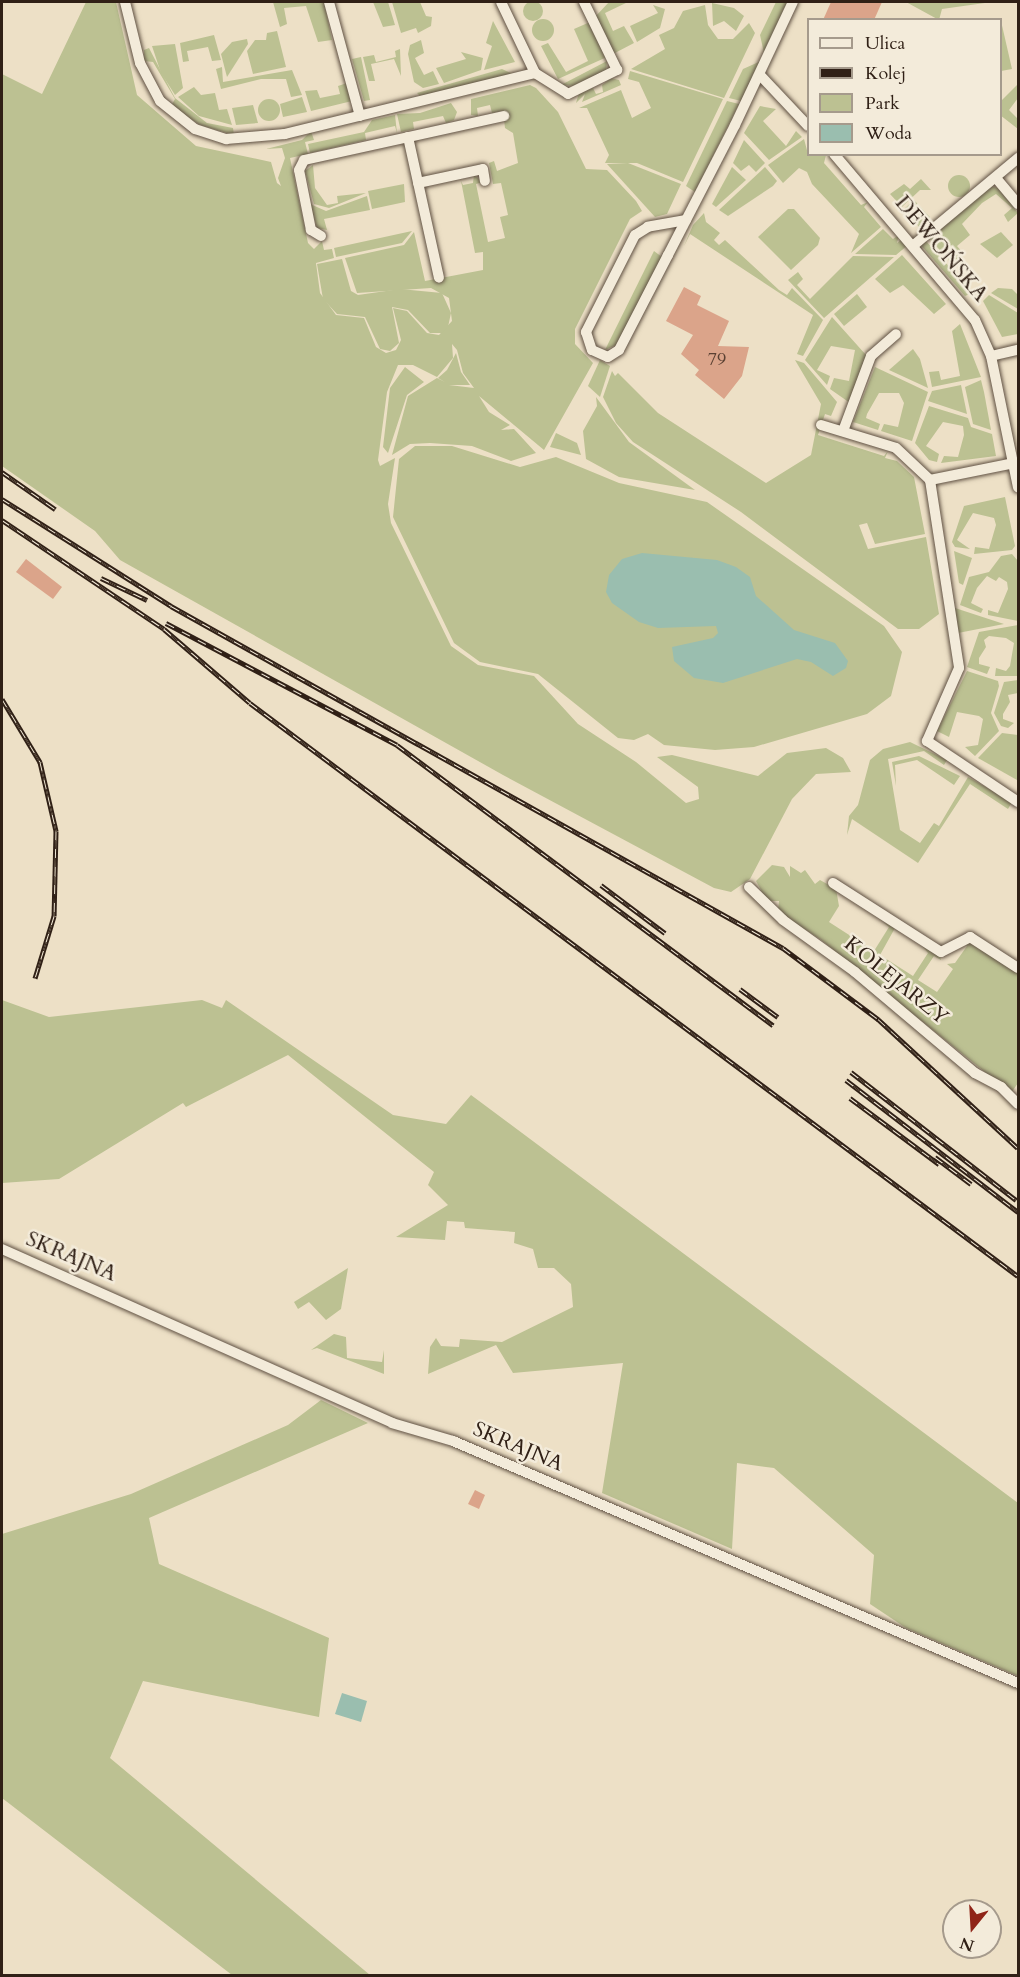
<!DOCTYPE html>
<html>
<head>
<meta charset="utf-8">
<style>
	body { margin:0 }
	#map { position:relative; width:1020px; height:1977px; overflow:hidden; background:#ede0c6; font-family:Cardo,serif }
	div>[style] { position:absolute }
	.green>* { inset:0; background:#bcc192 }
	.round { border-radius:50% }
	.water>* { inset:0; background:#9abeaf }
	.building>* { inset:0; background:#dba48a }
	.roads { filter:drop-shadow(0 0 2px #5f5042) drop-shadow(0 0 2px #5f5042) }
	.street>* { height:10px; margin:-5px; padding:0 5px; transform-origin:5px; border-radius:5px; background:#f3ebda }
	.rail>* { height:5px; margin-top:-2.5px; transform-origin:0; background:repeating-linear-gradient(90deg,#f3ebda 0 9px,#302016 0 18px); box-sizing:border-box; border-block:2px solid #302016 }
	span { translate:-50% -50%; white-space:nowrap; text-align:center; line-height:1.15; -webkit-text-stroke:5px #f3ebda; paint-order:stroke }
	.number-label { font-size:18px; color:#5b4133 }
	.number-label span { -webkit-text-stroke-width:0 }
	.street-label { font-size:21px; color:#302016 }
	.frame { position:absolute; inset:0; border:3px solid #302016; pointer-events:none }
	.legend { position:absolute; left:807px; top:18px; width:195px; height:138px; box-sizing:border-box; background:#f3ebda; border:2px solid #a59a8c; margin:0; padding:8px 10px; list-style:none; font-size:18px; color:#302016 }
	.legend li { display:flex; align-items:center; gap:12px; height:30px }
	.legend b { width:30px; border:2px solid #a59a8c }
	.north { position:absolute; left:942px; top:1899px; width:60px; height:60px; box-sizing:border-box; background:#f3ebda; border:2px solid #a59a8c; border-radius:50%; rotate:198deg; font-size:16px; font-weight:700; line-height:24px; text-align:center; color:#302016 }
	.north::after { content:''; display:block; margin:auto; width:21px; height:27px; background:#8f2418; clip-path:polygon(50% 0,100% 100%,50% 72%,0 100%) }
</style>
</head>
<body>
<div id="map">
	<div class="green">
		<div class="round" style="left:523px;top:1px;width:20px;height:20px"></div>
		<div style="clip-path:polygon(86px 2px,116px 2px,137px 95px,196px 146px,271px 162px,277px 183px,281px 186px,278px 178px,285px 158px,282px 148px,266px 149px,302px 140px,311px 131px,314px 140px,305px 142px,308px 154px,290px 158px,308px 243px,314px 249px,322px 241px,324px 250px,332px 249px,334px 258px,316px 263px,320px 293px,336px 315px,364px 318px,376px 347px,386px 353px,396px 350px,401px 340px,393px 308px,407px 311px,427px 333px,439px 335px,452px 321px,449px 298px,431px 288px,357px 293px,345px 258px,404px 245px,414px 232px,425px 281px,483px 270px,483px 252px,475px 253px,461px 181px,463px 185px,473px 183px,474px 175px,483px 182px,476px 184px,488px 242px,505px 238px,500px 217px,508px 215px,501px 183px,493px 184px,489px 163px,494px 161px,497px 171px,518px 163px,513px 133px,505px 128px,503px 111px,492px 113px,490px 105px,477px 108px,478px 116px,471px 115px,471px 99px,530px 85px,536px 88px,558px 112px,586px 169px,607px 170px,636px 201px,642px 211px,630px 219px,575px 329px,575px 344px,593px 363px,544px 450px,479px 396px,489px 412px,510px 425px,501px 430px,514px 429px,536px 453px,511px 461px,472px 446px,430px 443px,410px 444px,392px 455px,408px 396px,437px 378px,445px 382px,438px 378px,447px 370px,456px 353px,461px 372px,470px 385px,449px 385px,474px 388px,463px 373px,457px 350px,452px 344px,453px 358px,437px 377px,413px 365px,398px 365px,387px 392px,378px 460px,380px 466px,395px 458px,388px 504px,391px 523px,451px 646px,478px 665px,534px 676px,578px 724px,636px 762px,686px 803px,699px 799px,698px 787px,657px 757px,672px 755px,758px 776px,787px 753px,826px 748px,843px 758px,851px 772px,816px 774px,792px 799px,750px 879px,731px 892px,714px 888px,503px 775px,120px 560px,95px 531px,2px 466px,2px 74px,42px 94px)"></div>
		<div style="clip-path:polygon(273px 2px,324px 2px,332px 40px,318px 42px,306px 6px,284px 8px,287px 24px,280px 27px)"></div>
		<div style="clip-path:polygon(373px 2px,388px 2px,395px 25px,383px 27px)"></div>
		<div style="clip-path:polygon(392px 2px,420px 2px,426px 16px,432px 17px,431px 26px,418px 33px,416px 28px,401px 33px)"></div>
		<div style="clip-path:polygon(609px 2px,628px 2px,605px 13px,613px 31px,624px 26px,634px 43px,613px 54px,595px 17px)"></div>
		<div style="clip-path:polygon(776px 2px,788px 2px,764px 53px,760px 35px)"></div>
		<div style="clip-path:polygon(906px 2px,992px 2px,942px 9px,939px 20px)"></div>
		<div style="clip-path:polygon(712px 3px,734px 8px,744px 16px,736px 31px,724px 21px,713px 26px)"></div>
		<div style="clip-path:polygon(653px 5px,665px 9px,660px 28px,637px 42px,630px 26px,658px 13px)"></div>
		<div style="clip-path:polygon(705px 5px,708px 25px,718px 39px,733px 39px,749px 23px,755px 33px,724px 98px,631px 69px,665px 49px,659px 35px,674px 28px,683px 11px)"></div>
		<div class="round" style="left:532px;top:19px;width:22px;height:22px"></div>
		<div style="clip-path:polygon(493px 21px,515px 62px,484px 70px,492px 46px,486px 43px)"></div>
		<div style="clip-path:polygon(1001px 21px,1012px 69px,1001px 71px,1000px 71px)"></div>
		<div style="clip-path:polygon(590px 22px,607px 57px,558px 79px,541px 46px,548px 43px,566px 72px,588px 61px,574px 29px)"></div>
		<div style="clip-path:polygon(277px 31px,286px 67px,253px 74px,247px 51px,255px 40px,266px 40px,267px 33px)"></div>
		<div style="clip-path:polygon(214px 35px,221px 60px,212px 61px,208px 47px,187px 51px,189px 61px,183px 62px,180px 43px)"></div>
		<div style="clip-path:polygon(247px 39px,248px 44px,227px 77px,221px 54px,232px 42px)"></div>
		<div style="clip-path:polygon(421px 40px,424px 53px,415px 58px,424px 75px,433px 71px,439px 84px,423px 88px,414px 82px,408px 54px,410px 45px)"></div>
		<div style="clip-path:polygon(175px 44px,183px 88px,175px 95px,161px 73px,152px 46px)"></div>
		<div style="clip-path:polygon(149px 48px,175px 98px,207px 123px,233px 128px,234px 135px,200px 125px,171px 106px,175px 99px,153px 62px,144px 61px,144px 50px)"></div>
		<div style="clip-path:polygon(400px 49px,401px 76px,394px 59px,371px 64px,375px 81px,369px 81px,363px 57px,374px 55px,376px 62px,396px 57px,395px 51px)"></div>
		<div style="clip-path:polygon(461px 52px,483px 58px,481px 70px,444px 83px,436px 68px,466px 59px)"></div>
		<div style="clip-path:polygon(361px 57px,370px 100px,364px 101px,352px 59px)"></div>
		<div style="clip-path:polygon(607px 61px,606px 71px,575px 86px,561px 85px)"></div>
		<div style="clip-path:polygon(761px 61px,741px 101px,729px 98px,743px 69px)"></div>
		<div style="clip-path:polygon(222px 67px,223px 82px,292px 70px,302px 95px,291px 97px,286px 79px,261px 79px,221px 89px,216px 69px)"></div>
		<div style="clip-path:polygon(502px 69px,517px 76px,420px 96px,417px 93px)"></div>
		<div style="clip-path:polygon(630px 71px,723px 99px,683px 182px,637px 163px,605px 163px,609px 155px,587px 108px,579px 108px,621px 90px,632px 118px,651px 108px,639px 82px,628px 79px)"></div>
		<div style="clip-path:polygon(611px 78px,619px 80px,621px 85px,582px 102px,585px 94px,576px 103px,579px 93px,593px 88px,596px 94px,603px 92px,602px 85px)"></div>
		<div style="clip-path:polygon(347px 83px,352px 101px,311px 111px,305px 91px,317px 90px,320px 98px,340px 94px,338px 86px)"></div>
		<div style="clip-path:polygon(1018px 84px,1018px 98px,1009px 110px,1018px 119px,1018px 129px,1000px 115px,1001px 101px)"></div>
		<div style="clip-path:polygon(194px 87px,201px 95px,215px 93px,219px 110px,227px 109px,232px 125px,199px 116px,178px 97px)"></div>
		<div style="clip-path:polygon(302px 97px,307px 112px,283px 117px,280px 104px)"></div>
		<div class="round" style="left:258px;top:99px;width:22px;height:22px"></div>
		<div style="clip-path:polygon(727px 101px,739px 104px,695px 192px,686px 186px)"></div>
		<div style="clip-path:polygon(451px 103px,457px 112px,454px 120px,446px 123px,443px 116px,413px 122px,414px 129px,401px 132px,397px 114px,420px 113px)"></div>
		<div style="clip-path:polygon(253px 105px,258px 123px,236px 125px,232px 108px)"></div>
		<div style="clip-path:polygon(760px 106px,776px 109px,763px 121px,786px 146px,796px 131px,802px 137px,769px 160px,744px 133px)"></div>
		<div style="clip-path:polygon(395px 115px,397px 133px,395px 126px,365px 133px,366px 140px,310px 153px,308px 144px,364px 132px,372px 120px)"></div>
		<div style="clip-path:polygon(804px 139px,808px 154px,826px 155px,824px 163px,861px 205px,868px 202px,864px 207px,881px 227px,851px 253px,859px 234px,812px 184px,807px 172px,799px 168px,783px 183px,768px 165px)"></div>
		<div style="clip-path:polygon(744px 140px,765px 163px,756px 172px,749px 165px,741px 171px,733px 163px)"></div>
		<div style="clip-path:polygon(628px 163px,681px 184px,667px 214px,655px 217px,607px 164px)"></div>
		<div style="clip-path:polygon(313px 165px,315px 188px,327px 205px,338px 203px,337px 196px,366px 193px,329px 208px,314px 204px,305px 171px)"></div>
		<div style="clip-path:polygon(732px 167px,746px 180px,716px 207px,712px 204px)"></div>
		<div style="clip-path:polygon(765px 167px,777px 181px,773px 186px,728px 216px,719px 210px)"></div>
		<div class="round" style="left:948px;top:175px;width:22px;height:22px"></div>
		<div style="clip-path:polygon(921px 179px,931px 190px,920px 190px,902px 207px,890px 194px,904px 184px,910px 189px)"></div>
		<div style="clip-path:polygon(404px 184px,405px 202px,372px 209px,368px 191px)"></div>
		<div style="clip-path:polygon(990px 186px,998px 188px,1018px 213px,1008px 222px,1004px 215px,1012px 208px,996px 194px,982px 203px,962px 224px,970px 235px,957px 246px,963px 253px,952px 264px,930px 239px)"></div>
		<div style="clip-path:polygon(367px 196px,370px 210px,324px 219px,327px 230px,317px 228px,310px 204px,326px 211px)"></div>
		<div style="clip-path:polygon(914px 200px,930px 217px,922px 230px,903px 210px)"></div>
		<div style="clip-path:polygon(788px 209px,794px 209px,820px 238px,818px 245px,791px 270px,758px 237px)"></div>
		<div style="clip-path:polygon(704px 213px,706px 222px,720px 233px,714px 240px,719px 245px,725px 240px,779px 290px,787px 295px,792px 288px,823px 320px,803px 356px,797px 354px,813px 315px,690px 234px,684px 246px,693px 225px)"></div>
		<div style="clip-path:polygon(883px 229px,893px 239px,899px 235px,897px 243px,902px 239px,908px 245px,896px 255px,855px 254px)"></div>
		<div style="clip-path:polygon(412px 231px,402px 243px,336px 257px,334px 248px)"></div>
		<div style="clip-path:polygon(1001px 232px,1013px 245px,997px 258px,980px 244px)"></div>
		<div style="clip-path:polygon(925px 240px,965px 284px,972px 293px,965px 296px,920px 244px)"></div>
		<div style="clip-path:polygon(654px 251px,662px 257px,616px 345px,605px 350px)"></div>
		<div style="clip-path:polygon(902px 255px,946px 304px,934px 314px,903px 285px,890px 293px,875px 279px)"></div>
		<div style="clip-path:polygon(853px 256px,894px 257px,824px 318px,788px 280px,798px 272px,803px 279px,797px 285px,810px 299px)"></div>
		<div style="clip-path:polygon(342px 259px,351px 291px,358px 295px,400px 289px,442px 293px,451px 313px,448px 327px,442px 333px,430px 333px,408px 310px,392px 307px,399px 343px,390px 351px,380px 349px,365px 317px,337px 314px,323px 299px,317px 264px)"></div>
		<div style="clip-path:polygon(998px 288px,1012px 289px,1018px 295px,1018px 309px,991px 293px)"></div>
		<div style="clip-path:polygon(857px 294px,867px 307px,844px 326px,834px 314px)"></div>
		<div style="clip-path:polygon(989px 295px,1018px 313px,1018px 334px,1002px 337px,983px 301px)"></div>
		<div style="clip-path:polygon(832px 317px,866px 355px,850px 403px,830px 389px,834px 378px,849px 381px,855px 350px,831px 346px,817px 370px,830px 376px,827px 385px,805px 360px)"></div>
		<div style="clip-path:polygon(960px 324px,981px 377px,932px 387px,929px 372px,939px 371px,941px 380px,960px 376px,952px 331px)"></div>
		<div style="clip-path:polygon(913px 349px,920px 359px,928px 388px,889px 370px)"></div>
		<div style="clip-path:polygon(600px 360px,610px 366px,600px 397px,588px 386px)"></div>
		<div style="clip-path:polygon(795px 360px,804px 363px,837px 402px,831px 416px,825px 414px,818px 435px,884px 456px,888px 451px,885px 458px,897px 461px,914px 477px,925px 534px,875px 544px,867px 523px,859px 525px,868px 549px,926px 537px,939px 614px,919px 629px,898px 629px,741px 512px,633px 442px,616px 423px,603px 397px,612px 371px,615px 376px,618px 373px,658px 413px,766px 483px,811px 455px,821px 404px)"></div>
		<div style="clip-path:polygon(405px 367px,424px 382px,407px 395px,388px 453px,383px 447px,390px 388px)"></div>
		<div style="clip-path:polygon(875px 367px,928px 392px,912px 441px,881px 431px,884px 424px,898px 427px,904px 403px,899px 393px,879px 393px,867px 414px,866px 418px,880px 424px,878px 430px,853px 422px)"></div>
		<div style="clip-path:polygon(981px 380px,984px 392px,991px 430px,973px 424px,965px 387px)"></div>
		<div style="clip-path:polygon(961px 385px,967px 414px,928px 401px,932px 391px)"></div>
		<div style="clip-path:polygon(596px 397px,629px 442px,695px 490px,619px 477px,586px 459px,583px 431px,597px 406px)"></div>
		<div style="clip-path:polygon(929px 406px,968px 418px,971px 427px,992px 434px,996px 456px,941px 463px,944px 456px,958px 457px,964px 435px,963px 426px,943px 422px,926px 446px,939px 454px,937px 462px,929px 460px,915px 443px)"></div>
		<div style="clip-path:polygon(556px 433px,577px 443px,581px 455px,550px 447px)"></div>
		<div style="clip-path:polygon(415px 446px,452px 446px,520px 467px,556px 457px,619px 483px,707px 502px,884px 626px,902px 652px,891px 696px,867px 714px,754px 747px,715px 750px,664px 745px,648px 734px,634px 740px,618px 738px,538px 674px,480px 662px,454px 643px,393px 517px,399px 459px)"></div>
		<div style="clip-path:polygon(1005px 497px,1015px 546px,1012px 550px,974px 554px,975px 547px,989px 549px,996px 525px,994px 518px,973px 513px,957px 540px,970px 549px,955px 547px,952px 542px,964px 506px)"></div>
		<div style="clip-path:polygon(954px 551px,972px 558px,963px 585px,959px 583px)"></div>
		<div style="clip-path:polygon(1012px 554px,1018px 561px,1018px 621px,988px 615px,988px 610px,998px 613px,1008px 589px,1007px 582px,999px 577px,996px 581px,987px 576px,977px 588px,971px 603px,983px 609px,981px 613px,960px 605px,969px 577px,989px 572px,1001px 556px)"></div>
		<div style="clip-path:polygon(955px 608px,1004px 624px,958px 633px)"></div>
		<div style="clip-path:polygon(1018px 625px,1018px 676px,995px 676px,996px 668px,1006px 671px,1010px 666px,1014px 643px,1006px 638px,989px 636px,984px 640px,986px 647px,979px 658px,979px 664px,990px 667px,987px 674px,967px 667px,979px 632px)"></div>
		<div style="clip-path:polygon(967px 671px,998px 681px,999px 686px,991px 713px,999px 731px,975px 756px,965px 747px,978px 745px,983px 719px,979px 716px,957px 712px,949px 737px,937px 731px)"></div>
		<div style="clip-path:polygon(1018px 680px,1018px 693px,1008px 695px,1010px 702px,1003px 714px,1003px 719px,1014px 723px,1008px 728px,1001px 726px,994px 713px,1004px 682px)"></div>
		<div style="clip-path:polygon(1002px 733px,1018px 735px,1017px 780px,978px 758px)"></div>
		<div style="clip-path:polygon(910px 742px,947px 760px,944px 765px,924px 751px,888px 759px,900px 830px,920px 843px,934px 823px,939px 826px,968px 777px,1012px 802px,1008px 809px,970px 784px,918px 863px,852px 819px,847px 835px,849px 816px,858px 805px,870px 760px,883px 749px)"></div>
		<div style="clip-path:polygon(919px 756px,960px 776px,954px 785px,917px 760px,895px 765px,896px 786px,892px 762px)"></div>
		<div style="clip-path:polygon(772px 865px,784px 867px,790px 877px,790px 866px,801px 873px,805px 870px,815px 884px,820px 880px,836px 889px,839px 906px,829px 922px,874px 951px,889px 927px,883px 922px,895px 928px,880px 955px,913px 976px,928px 953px,923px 947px,940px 956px,941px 960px,934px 956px,918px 980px,937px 992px,953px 969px,947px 964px,955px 963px,967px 946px,963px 943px,970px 942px,1018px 973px,1018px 1083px,1011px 1093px,820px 939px,784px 916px,778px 911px,779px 901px,767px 901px,756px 881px)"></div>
		<div style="clip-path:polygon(2px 1000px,49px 1017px,202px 1000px,222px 1008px,226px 1000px,393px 1115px,446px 1124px,471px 1095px,1018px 1503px,1018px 1676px,906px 1628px,870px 1604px,874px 1555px,774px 1468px,737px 1463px,732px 1549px,602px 1493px,623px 1363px,513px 1373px,496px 1345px,428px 1374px,430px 1347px,436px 1338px,441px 1346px,459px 1347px,460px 1339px,502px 1342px,573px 1307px,571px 1284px,554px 1268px,538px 1268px,533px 1249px,514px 1243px,515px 1232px,465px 1228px,464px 1222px,447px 1221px,445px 1240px,396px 1237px,448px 1205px,428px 1185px,434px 1172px,288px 1055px,186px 1107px,183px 1103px,59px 1179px,2px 1183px)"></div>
		<div style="clip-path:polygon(348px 1268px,341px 1309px,326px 1320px,309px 1302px,298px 1309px,294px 1302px)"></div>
		<div style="clip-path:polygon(334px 1334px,346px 1337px,347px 1358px,382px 1362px,384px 1350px,384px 1374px,317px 1348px,311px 1350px)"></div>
		<div style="clip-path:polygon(321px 1400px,368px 1423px,149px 1518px,159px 1564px,329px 1638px,319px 1717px,143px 1681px,110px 1758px,370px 1975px,232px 1975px,2px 1798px,2px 1534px,131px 1494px,288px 1425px)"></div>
	</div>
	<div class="water">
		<div style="clip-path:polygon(642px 553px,717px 560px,736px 567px,750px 577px,756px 596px,794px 630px,835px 643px,848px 661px,846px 668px,833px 676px,811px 662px,797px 659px,723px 683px,694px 678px,674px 661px,672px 647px,713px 638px,718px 633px,716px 626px,658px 628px,639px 622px,612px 603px,606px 592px,609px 575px,622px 559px)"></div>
		<div style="clip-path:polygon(342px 1693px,367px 1701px,361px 1722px,335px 1714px)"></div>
	</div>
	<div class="building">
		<div style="clip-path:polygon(831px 2px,882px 2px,874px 20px,823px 20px)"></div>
		<div style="clip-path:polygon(684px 287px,701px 296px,697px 305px,729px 321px,718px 346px,749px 347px,742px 376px,724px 399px,695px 375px,699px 370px,681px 354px,693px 335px,666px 321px)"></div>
		<div style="clip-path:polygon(26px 559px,62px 587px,53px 599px,16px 572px)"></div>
		<div style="clip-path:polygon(475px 1490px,485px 1495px,479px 1509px,468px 1504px)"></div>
	</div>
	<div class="roads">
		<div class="street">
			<div style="left:125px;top:2px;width:63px;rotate:76.2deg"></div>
			<div style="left:140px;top:63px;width:43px;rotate:62.2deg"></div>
			<div style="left:160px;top:101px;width:45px;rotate:38.7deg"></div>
			<div style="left:195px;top:129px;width:33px;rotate:18deg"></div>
			<div style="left:226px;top:139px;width:59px;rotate:-4.8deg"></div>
			<div style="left:285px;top:134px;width:257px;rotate:-13.7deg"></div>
			<div style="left:329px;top:2px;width:118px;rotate:74.8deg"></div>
			<div style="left:501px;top:2px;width:79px;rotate:64.4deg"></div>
			<div style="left:535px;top:73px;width:39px;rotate:32deg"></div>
			<div style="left:568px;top:94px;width:55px;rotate:-26.1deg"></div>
			<div style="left:617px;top:70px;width:76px;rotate:-115.9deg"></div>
			<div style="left:760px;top:75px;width:70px;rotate:46.7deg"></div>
			<div style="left:408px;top:137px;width:144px;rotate:77.6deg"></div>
			<div style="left:834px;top:154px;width:218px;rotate:49.7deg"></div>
			<div style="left:975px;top:320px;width:39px;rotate:66deg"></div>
			<div style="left:991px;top:356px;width:134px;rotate:78.4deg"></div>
			<div style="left:996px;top:178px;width:34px;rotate:50deg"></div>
			<div style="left:418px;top:183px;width:66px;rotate:-12.2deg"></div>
			<div style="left:483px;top:169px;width:12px;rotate:81deg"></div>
			<div style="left:686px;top:220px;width:39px;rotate:170deg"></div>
			<div style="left:648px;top:227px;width:15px;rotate:148deg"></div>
			<div style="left:635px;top:235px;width:109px;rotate:116.8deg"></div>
			<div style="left:586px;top:332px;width:19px;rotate:72deg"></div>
			<div style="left:592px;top:350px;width:17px;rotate:24deg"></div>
			<div style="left:608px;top:357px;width:13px;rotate:-32deg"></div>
			<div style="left:619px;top:350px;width:107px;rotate:-62.7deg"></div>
			<div style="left:668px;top:255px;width:146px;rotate:-62.7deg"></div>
			<div style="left:735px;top:125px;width:136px;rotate:-64.8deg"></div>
			<div style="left:321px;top:236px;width:12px;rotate:-149deg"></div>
			<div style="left:311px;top:230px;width:61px;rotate:-101.3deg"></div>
			<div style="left:299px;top:170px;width:11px;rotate:-63deg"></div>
			<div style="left:304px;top:160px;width:205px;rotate:-12.4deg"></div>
			<div style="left:914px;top:245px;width:136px;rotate:-39.9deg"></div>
			<div style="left:991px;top:356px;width:28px;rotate:-13deg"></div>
			<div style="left:821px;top:425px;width:78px;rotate:17deg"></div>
			<div style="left:896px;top:448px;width:47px;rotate:43.3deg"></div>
			<div style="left:930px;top:480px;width:190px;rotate:81.2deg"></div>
			<div style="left:959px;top:668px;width:80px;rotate:113.7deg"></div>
			<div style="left:927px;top:741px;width:110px;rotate:33.8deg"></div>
			<div style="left:843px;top:431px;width:80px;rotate:-69.5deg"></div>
			<div style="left:871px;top:356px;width:33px;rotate:-41deg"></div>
			<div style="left:930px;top:480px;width:86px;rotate:-11.4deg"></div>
			<div style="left:833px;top:883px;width:128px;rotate:32.6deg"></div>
			<div style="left:941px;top:952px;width:33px;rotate:-27deg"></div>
			<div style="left:970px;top:937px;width:57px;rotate:32.9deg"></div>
			<div style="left:749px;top:887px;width:47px;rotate:44.1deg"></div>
			<div style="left:783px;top:920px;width:89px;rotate:35.8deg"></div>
			<div style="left:855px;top:972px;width:157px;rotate:40.1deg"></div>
			<div style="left:975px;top:1073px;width:30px;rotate:28deg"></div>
			<div style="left:1001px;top:1087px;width:24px;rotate:45deg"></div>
			<div style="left:2px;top:1249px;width:427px;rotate:24deg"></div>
			<div style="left:392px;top:1423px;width:64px;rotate:16.4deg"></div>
			<div style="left:453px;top:1441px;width:615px;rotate:23.19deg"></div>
		</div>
	</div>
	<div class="rail">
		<div style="left:2px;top:472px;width:65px;rotate:34.9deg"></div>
		<div style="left:2px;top:499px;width:200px;rotate:32.3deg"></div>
		<div style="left:171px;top:606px;width:701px;rotate:29.2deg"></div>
		<div style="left:783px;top:948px;width:119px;rotate:36.8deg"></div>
		<div style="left:878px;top:1019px;width:190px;rotate:42.7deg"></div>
		<div style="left:2px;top:520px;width:195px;rotate:33.9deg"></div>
		<div style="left:164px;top:629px;width:113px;rotate:40.7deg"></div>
		<div style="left:250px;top:703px;width:958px;rotate:36.73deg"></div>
		<div style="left:101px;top:578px;width:51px;rotate:25.6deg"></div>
		<div style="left:166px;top:623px;width:261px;rotate:27.8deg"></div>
		<div style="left:397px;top:745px;width:469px;rotate:36.7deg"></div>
		<div style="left:2px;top:699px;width:74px;rotate:58.9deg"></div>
		<div style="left:40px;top:762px;width:71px;rotate:76.9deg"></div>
		<div style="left:56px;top:831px;width:85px;rotate:91.3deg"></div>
		<div style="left:54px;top:916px;width:65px;rotate:107deg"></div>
		<div style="left:601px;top:885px;width:80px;rotate:36.9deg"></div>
		<div style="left:740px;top:989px;width:47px;rotate:36.4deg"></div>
		<div style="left:851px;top:1072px;width:209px;rotate:37.8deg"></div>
		<div style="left:846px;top:1080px;width:217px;rotate:37.5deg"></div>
		<div style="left:850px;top:1098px;width:111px;rotate:36.6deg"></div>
		<div style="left:935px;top:1157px;width:45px;rotate:36.9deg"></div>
	</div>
	<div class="number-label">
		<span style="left:717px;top:360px">79</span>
	</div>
	<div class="street-label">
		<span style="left:941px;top:249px;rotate:50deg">DEWOŃSKA</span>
		<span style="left:896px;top:981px;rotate:39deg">KOLEJARZY</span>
		<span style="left:71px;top:1257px;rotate:23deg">SKRAJNA</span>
		<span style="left:518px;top:1447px;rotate:23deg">SKRAJNA</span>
	</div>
	<div class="frame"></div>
	<ul class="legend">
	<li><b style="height:8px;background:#f3ebda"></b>Ulica</li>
	<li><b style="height:8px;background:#302016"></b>Kolej</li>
	<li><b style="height:16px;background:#bcc192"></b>Park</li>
	<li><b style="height:16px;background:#9abeaf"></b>Woda</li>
	</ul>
	<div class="north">N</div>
</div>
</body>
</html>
